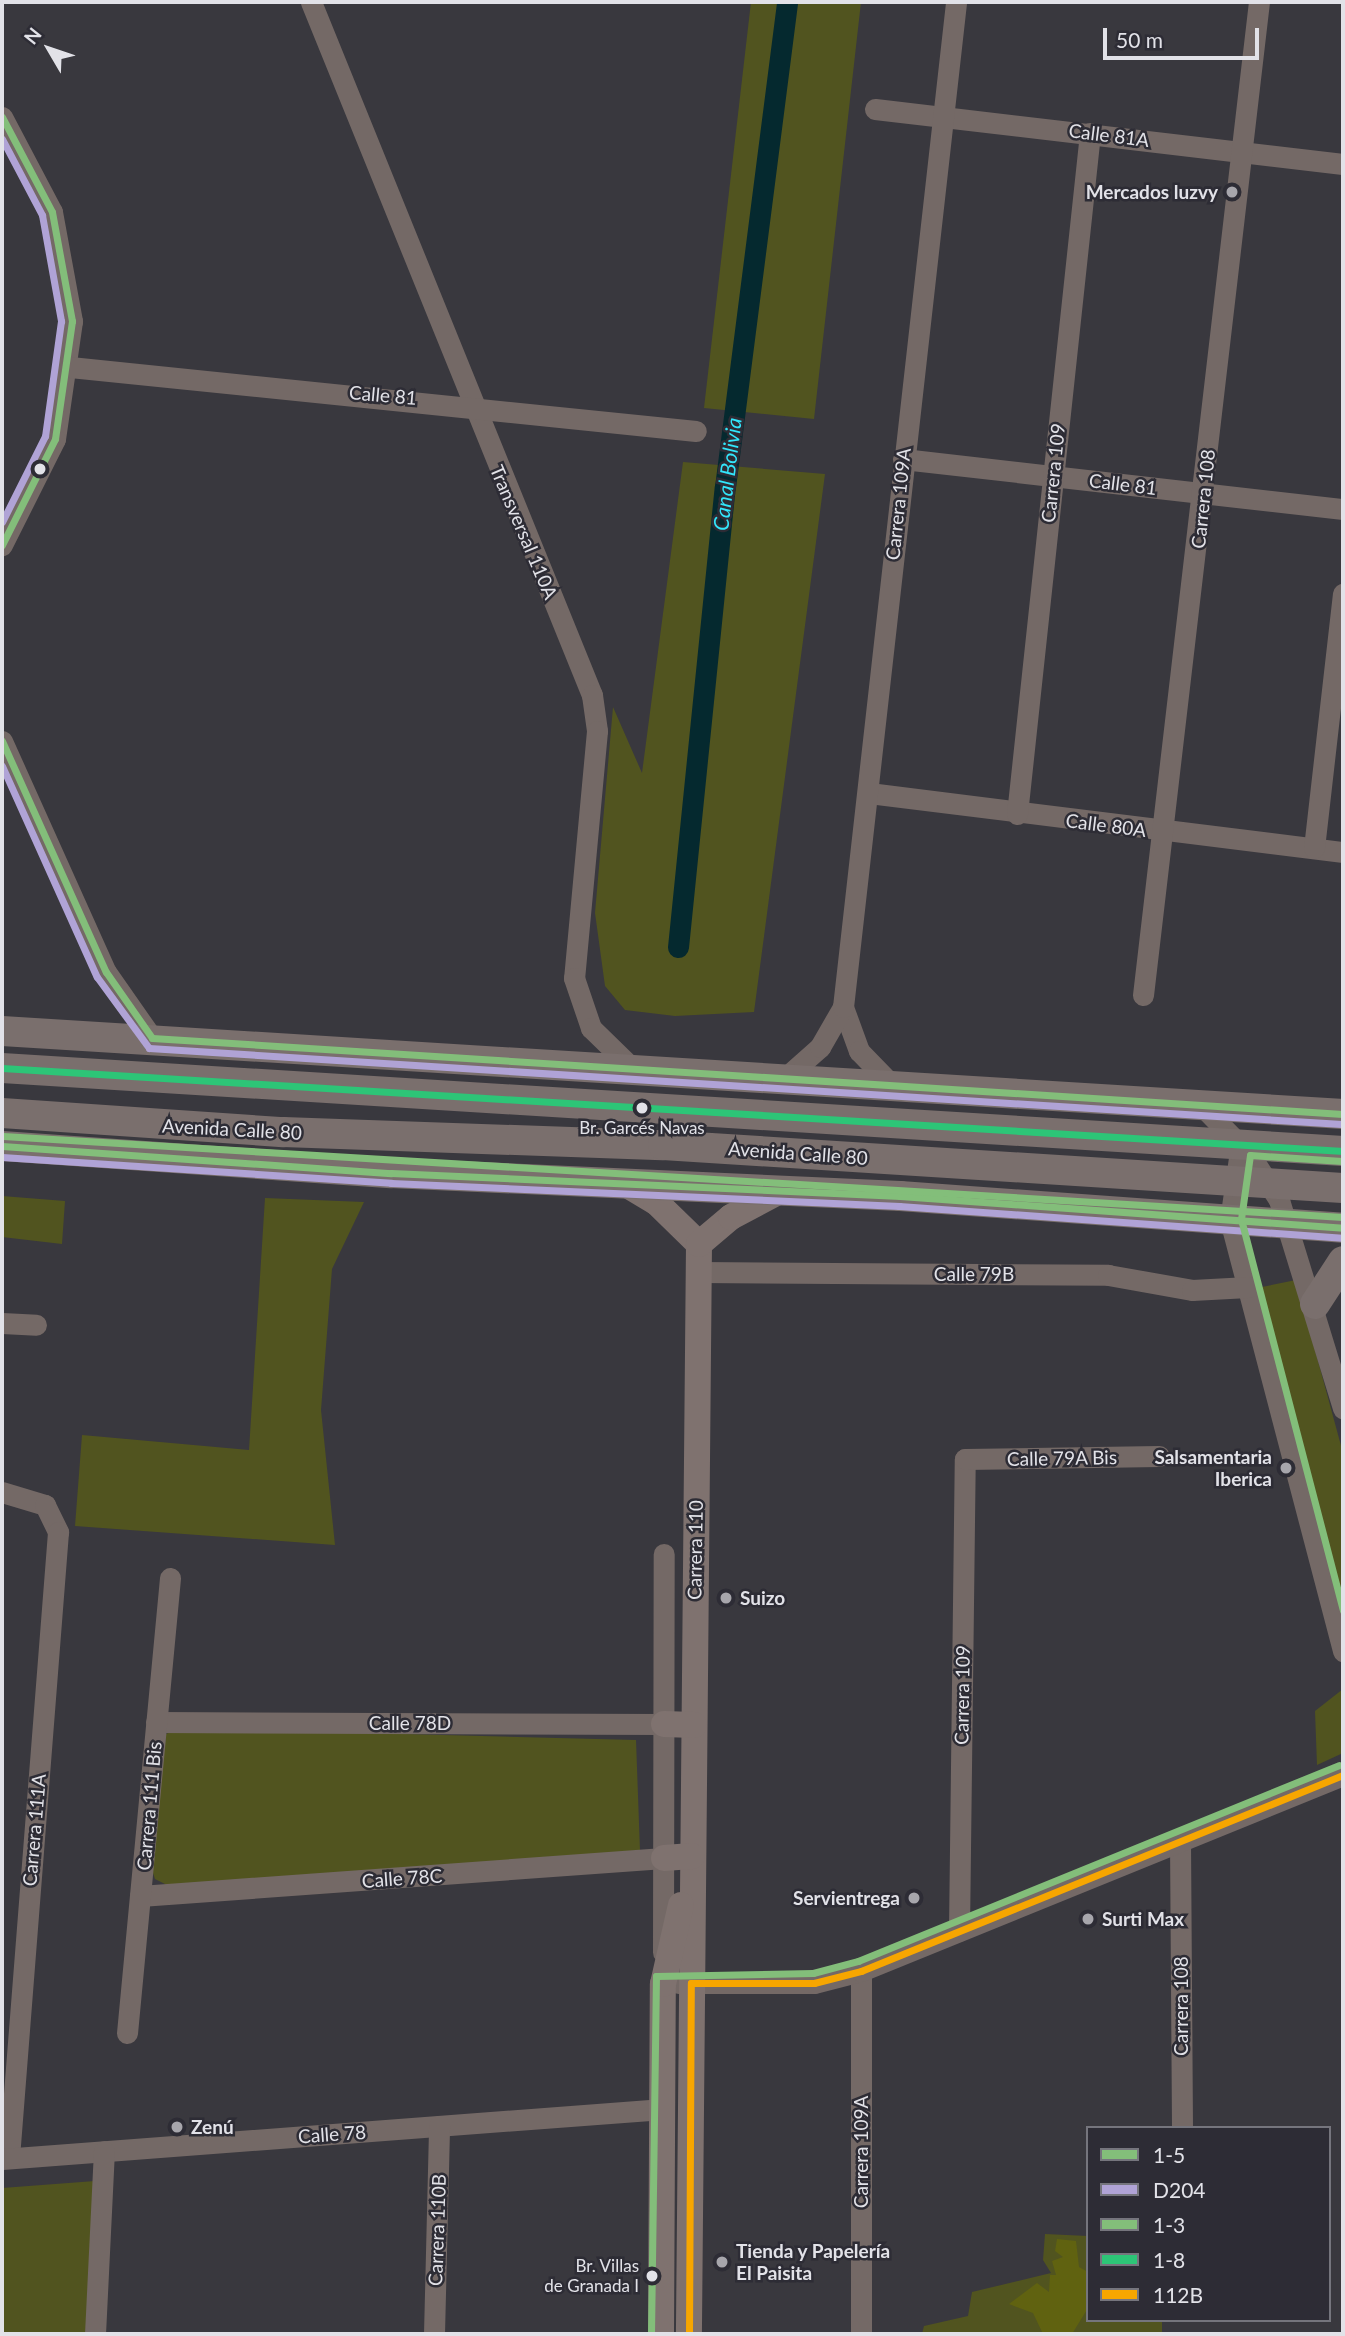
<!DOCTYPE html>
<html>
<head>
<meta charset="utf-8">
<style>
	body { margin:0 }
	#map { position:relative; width:1345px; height:2336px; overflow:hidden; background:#39383e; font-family:Lato,sans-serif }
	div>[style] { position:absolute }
	.green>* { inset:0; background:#51541f }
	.forest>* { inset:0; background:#606210 }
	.canal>* { height:21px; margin:-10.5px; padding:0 10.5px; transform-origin:10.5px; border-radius:10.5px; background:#05292f }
	.minor>* { height:21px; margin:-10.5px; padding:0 10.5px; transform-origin:10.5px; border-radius:10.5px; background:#746966 }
	.major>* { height:26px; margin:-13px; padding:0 13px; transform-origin:13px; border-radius:13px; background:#7f726f }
	.highway>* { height:30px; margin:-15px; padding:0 15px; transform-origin:15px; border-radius:15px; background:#7a6f6d }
	.bus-1>* { height:7px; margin:-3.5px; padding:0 3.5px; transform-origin:3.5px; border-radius:3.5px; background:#83be7a }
	.bus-2>* { height:7px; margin:-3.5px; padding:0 3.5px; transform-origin:3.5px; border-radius:3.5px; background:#b0a3d6 }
	.bus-3>* { height:7px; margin:-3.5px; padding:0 3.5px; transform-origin:3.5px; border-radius:3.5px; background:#83be7a }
	.bus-4>* { height:7px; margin:-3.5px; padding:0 3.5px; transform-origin:3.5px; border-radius:3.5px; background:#2dc577 }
	.bus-5>* { height:7px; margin:-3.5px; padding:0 3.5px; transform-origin:3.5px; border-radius:3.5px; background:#f7a600 }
	.dots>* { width:19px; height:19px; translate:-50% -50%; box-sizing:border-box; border:4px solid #2d2c35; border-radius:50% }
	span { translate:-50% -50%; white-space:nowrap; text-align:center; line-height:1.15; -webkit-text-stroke:5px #2d2c35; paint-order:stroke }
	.bus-label { font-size:17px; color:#e2e2e8 }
	.right { translate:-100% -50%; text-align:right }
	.street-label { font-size:19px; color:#e2e2e8 }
	.poi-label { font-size:19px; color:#e2e2e8; font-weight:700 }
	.left { translate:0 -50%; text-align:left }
	.water-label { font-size:21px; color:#32e6fb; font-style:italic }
	.frame { position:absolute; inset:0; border:4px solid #e2e2e8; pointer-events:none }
	.legend { position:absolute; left:1086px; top:2126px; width:245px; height:196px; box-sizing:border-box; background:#2d2c35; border:2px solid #75757d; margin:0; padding:9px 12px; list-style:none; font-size:21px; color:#e2e2e8 }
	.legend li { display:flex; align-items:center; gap:14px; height:35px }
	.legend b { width:35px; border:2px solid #75757d }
	.north { position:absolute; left:14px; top:14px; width:70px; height:70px; -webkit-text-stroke:5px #2d2c35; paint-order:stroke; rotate:309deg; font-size:19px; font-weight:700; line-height:28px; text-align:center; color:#e2e2e8 }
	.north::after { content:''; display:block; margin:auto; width:24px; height:32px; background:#e2e2e8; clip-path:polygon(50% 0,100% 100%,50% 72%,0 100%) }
	.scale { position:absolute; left:1103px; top:28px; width:156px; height:32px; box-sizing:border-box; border:4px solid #e2e2e8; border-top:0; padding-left:9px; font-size:21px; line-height:24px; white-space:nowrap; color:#e2e2e8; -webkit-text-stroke:5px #2d2c35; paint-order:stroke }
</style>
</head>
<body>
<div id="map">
	<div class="green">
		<div style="clip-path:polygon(751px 2px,861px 2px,814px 419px,704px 408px)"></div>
		<div style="clip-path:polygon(683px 462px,825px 474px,754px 1012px,675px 1016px,625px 1010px,605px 986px,595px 913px,613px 707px,642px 773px)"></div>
		<div style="clip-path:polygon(2px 1196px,65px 1201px,62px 1244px,2px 1237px)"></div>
		<div style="clip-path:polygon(265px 1198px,364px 1202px,332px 1269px,321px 1410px,335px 1545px,75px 1526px,82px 1435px,249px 1450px)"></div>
		<div style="clip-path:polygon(1296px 1280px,1343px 1453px,1343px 1605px,1257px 1288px)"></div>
		<div style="clip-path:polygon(1343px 1689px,1343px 1753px,1317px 1765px,1315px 1711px)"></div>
		<div style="clip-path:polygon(180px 1728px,636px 1740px,640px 1851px,167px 1885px,155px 1879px,150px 1864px,166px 1734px)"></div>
		<div style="clip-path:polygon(95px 2181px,87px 2334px,2px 2334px,2px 2188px)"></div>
		<div style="clip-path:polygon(1045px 2234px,1088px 2236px,1088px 2320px,1162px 2320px,1162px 2334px,922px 2334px,924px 2326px,968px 2316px,972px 2292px,1051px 2273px,1043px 2260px)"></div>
	</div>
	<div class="forest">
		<div style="clip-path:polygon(1057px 2239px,1076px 2241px,1079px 2267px,1088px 2272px,1088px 2308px,1072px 2334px,1043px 2334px,1033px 2313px,1009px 2304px,1037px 2283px,1049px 2292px,1050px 2275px,1056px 2275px,1052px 2261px,1063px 2257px,1055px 2251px)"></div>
	</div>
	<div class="canal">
		<div style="left:678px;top:947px;width:462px;rotate:-84.2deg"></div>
		<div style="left:725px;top:487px;width:489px;rotate:-82.7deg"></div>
	</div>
	<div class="minor">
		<div style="left:311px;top:2px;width:748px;rotate:67.93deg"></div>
		<div style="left:592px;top:695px;width:36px;rotate:82deg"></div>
		<div style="left:597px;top:731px;width:248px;rotate:95.3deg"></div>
		<div style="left:574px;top:978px;width:53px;rotate:71.2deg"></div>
		<div style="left:591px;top:1028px;width:57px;rotate:44.3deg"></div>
		<div style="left:875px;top:109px;width:471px;rotate:6.7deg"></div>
		<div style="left:2px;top:117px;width:107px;rotate:62.2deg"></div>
		<div style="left:52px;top:212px;width:111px;rotate:79.6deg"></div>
		<div style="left:72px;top:321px;width:119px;rotate:98.2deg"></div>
		<div style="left:55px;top:439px;width:119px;rotate:116.6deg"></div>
		<div style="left:70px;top:367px;width:629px;rotate:5.84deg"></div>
		<div style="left:903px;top:459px;width:443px;rotate:6.5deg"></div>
		<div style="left:2px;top:741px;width:253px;rotate:65.8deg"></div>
		<div style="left:106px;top:972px;width:80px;rotate:55.1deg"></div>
		<div style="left:869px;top:793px;width:478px;rotate:7.1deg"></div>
		<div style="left:1017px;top:814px;width:685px;rotate:-83.88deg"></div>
		<div style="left:1314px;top:848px;width:256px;rotate:-83.5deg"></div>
		<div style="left:1143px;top:995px;width:1000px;rotate:-83.34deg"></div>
		<div style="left:843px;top:1007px;width:47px;rotate:70deg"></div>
		<div style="left:859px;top:1051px;width:46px;rotate:45.9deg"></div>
		<div style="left:785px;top:1078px;width:47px;rotate:-41.5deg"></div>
		<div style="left:820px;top:1047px;width:46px;rotate:-60.1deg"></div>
		<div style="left:843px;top:1007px;width:1011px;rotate:-83.58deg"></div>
		<div style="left:1200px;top:1104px;width:71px;rotate:45.6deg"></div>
		<div style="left:1250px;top:1155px;width:54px;rotate:57.2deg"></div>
		<div style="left:1279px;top:1200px;width:218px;rotate:72.9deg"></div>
		<div style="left:1241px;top:1144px;width:77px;rotate:98.2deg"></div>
		<div style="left:1230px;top:1220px;width:446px;rotate:75.3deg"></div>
		<div style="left:698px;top:1272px;width:410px;rotate:0.4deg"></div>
		<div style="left:1108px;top:1275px;width:85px;rotate:10.1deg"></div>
		<div style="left:1192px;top:1290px;width:56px;rotate:-3.1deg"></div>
		<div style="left:2px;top:1323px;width:34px;rotate:3deg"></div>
		<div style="left:2px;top:1492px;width:45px;rotate:16.8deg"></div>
		<div style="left:45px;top:1505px;width:30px;rotate:64deg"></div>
		<div style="left:58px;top:1532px;width:628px;rotate:94.48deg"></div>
		<div style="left:156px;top:1722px;width:508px;rotate:0.23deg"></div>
		<div style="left:1180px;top:1841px;width:287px;rotate:89.6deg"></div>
		<div style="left:140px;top:1896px;width:525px;rotate:-4.15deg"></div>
		<div style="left:959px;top:1931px;width:472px;rotate:-89.3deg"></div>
		<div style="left:965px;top:1459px;width:194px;rotate:-0.9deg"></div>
		<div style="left:663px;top:1952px;width:398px;rotate:-89.9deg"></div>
		<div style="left:861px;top:1971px;width:363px;rotate:90deg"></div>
		<div style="left:678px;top:1983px;width:136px"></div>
		<div style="left:814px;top:1983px;width:49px;rotate:-14.3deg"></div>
		<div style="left:861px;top:1971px;width:520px;rotate:-22.13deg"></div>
		<div style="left:127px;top:2033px;width:457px;rotate:-84.6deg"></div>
		<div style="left:2px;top:2159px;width:663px;rotate:-4.33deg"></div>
		<div style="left:95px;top:2334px;width:183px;rotate:-87.2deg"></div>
		<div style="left:434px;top:2334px;width:208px;rotate:-88.6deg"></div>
	</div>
	<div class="major">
		<div style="left:624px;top:1183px;width:37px;rotate:31deg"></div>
		<div style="left:656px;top:1202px;width:60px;rotate:44.3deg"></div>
		<div style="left:699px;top:1244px;width:1090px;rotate:90.53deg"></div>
		<div style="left:699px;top:1244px;width:42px;rotate:-40.2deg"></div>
		<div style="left:731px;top:1217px;width:58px;rotate:-27.9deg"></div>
		<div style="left:664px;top:1724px;width:30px;rotate:2deg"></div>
		<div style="left:664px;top:1858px;width:28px;rotate:-4deg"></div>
		<div style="left:661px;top:2334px;width:350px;rotate:-89.7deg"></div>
		<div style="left:663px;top:1984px;width:81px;rotate:-77.2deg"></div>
	</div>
	<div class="highway">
		<div style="left:2px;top:1031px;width:1344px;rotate:3.54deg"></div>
		<div style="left:2px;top:1068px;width:1344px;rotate:3.54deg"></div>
		<div style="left:2px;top:1113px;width:282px;rotate:3.9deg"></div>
		<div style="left:283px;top:1132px;width:380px;rotate:2deg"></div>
		<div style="left:663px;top:1145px;width:681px;rotate:3.62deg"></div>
		<div style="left:2px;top:1146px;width:390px;rotate:4deg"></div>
		<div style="left:391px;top:1173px;width:510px;rotate:2.59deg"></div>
		<div style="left:900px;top:1196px;width:444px;rotate:4.1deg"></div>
		<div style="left:1315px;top:1304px;width:51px;rotate:-56.9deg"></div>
	</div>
	<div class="bus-1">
		<div style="left:2px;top:117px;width:107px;rotate:62.2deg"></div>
		<div style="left:52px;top:212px;width:111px;rotate:79.6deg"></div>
		<div style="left:72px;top:321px;width:119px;rotate:98.2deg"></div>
		<div style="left:55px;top:439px;width:119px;rotate:116.6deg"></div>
		<div style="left:2px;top:741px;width:253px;rotate:65.8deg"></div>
		<div style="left:106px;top:972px;width:80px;rotate:55.1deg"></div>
		<div style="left:152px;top:1038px;width:1193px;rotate:3.65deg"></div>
		<div style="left:2px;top:1146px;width:390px;rotate:4deg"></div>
		<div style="left:391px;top:1173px;width:510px;rotate:2.59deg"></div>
		<div style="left:900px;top:1196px;width:444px;rotate:4.1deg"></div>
	</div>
	<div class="bus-2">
		<div style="left:2px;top:139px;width:86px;rotate:62.2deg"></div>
		<div style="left:42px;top:215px;width:108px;rotate:79.8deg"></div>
		<div style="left:61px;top:321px;width:116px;rotate:97.9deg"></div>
		<div style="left:45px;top:436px;width:96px;rotate:116.6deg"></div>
		<div style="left:2px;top:766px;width:231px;rotate:65.8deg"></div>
		<div style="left:97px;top:977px;width:88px;rotate:53.8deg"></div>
		<div style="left:149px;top:1048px;width:1195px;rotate:3.65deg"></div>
		<div style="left:2px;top:1157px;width:390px;rotate:3.8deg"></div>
		<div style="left:391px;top:1183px;width:509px;rotate:2.59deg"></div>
		<div style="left:899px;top:1206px;width:444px;rotate:4.1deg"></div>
	</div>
	<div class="bus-3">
		<div style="left:3px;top:1136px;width:1342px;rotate:3.46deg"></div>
		<div style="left:1342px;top:1161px;width:92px;rotate:-176.3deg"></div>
		<div style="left:1250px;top:1155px;width:65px;rotate:98deg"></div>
		<div style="left:1241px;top:1219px;width:405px;rotate:75.4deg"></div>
		<div style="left:651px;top:2334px;width:358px;rotate:-89.2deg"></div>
		<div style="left:656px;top:1976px;width:157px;rotate:-1.1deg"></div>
		<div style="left:813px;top:1973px;width:47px;rotate:-14.9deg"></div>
		<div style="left:858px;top:1961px;width:519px;rotate:-22.17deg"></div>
	</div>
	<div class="bus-4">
		<div style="left:2px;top:1068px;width:1344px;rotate:3.54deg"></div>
	</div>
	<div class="bus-5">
		<div style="left:689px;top:2334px;width:351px;rotate:-89.7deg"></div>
		<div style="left:691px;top:1983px;width:123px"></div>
		<div style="left:814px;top:1983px;width:49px;rotate:-14.3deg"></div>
		<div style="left:861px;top:1971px;width:520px;rotate:-22.13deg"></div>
	</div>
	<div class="dots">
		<div style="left:1232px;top:192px;background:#a7a6ac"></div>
		<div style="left:40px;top:469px;background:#e2e2e8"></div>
		<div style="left:642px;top:1108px;background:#e2e2e8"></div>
		<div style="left:1286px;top:1468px;background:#a7a6ac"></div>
		<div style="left:726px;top:1598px;background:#a7a6ac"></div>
		<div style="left:914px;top:1898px;background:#a7a6ac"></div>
		<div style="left:1088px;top:1919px;background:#a7a6ac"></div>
		<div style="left:177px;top:2127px;background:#a7a6ac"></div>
		<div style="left:722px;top:2262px;background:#a7a6ac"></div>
		<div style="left:652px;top:2276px;background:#e2e2e8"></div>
	</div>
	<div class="bus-label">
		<span style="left:642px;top:1128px">Br. Garcés Navas</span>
		<span class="right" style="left:639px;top:2276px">Br. Villas<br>de Granada I</span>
	</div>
	<div class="street-label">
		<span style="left:1109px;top:135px;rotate:7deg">Calle 81A</span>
		<span style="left:383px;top:395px;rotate:5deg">Calle 81</span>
		<span style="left:1053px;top:473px;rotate:-84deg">Carrera 109</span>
		<span style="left:1123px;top:484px;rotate:7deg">Calle 81</span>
		<span style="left:1203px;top:499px;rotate:-84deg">Carrera 108</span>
		<span style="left:898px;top:504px;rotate:-84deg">Carrera 109A</span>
		<span style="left:524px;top:532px;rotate:67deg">Transversal 110A</span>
		<span style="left:1106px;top:825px;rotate:7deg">Calle 80A</span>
		<span style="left:232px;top:1129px;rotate:3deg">Avenida Calle 80</span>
		<span style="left:798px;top:1153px;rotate:4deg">Avenida Calle 80</span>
		<span style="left:974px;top:1274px">Calle 79B</span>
		<span style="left:1062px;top:1458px;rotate:-1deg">Calle 79A Bis</span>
		<span style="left:695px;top:1550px;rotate:-89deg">Carrera 110</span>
		<span style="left:962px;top:1695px;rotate:-89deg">Carrera 109</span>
		<span style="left:410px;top:1723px">Calle 78D</span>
		<span style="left:149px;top:1806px;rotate:-85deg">Carrera 111 Bis</span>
		<span style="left:34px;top:1830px;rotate:-85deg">Carrera 111A</span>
		<span style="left:402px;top:1878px;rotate:-4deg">Calle 78C</span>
		<span style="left:1181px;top:2006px;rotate:-90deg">Carrera 108</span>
		<span style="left:332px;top:2134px;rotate:-4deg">Calle 78</span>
		<span style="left:861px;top:2152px;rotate:-90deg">Carrera 109A</span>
		<span style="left:437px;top:2230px;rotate:-88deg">Carrera 110B</span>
	</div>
	<div class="poi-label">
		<span class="right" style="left:1218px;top:192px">Mercados luzvy</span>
		<span class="right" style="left:1272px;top:1468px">Salsamentaria<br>Iberica</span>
		<span class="left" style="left:740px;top:1598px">Suizo</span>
		<span class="right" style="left:900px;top:1898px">Servientrega</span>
		<span class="left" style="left:1102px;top:1919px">Surti Max</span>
		<span class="left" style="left:191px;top:2127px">Zenú</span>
		<span class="left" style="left:736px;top:2262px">Tienda y Papelería<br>El Paisita</span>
	</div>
	<div class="water-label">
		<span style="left:727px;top:474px;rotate:-83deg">Canal Bolivia</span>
	</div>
	<div class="frame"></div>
	<ul class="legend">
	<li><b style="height:9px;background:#83be7a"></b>1-5</li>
	<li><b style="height:9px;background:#b0a3d6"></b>D204</li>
	<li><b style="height:9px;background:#83be7a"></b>1-3</li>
	<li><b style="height:9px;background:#2dc577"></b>1-8</li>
	<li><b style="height:9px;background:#f7a600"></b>112B</li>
	</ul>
	<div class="north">N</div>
	<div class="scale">50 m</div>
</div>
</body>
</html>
